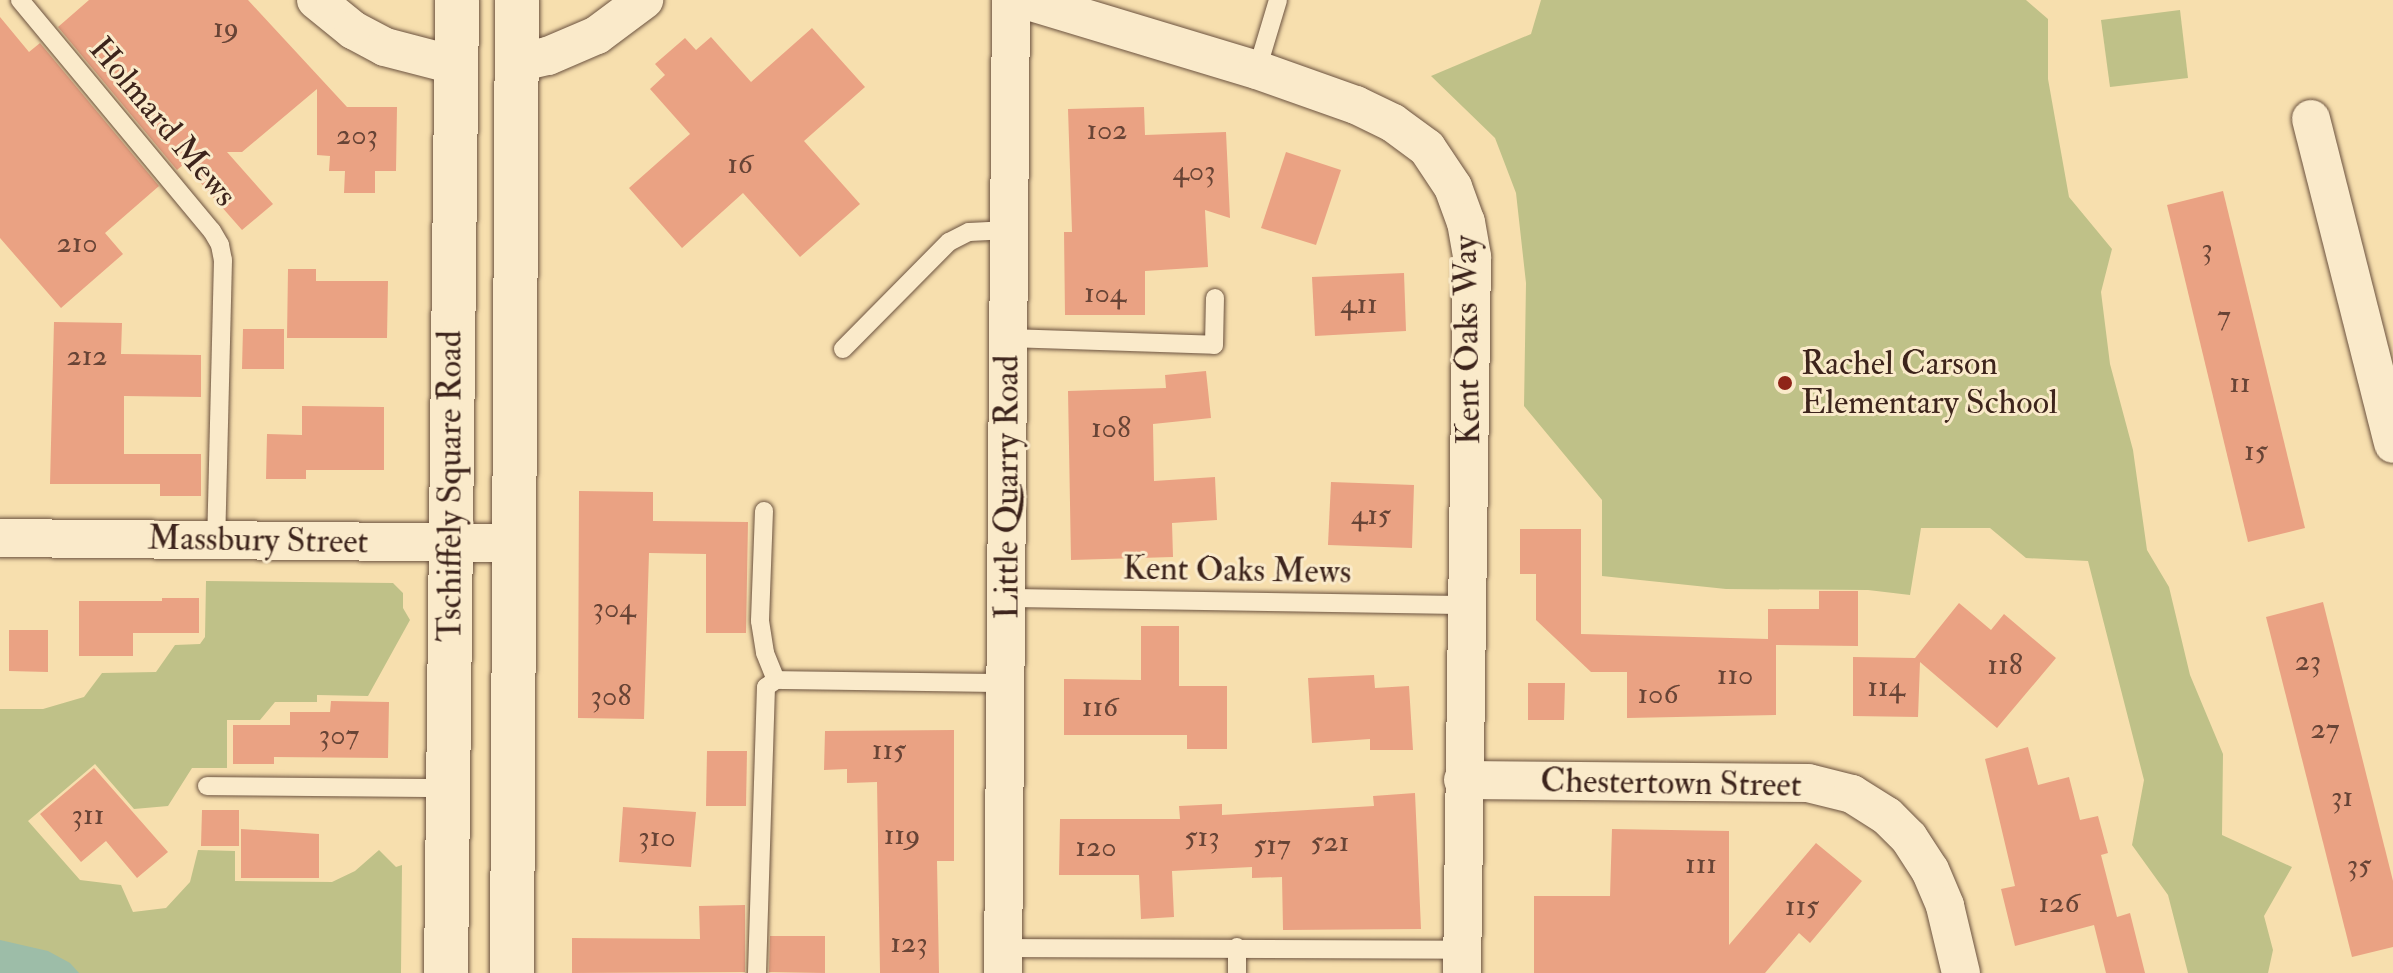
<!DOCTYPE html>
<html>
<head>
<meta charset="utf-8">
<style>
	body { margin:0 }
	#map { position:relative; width:2393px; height:973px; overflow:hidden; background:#f7dfae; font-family:"IM FELL Double Pica",serif }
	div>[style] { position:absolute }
	.green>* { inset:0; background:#bfc188 }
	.water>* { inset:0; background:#9dbda8 }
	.building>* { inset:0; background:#eaa283 }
	.roads { filter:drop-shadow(0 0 2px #6c5340) drop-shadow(0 0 2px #6c5340) }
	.service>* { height:18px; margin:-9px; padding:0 9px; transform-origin:9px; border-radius:9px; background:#faeaca }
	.minor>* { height:38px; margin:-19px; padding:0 19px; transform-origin:19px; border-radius:19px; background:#faeaca }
	.tertiary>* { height:44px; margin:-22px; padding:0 22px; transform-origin:22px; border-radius:22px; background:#faeaca }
	.dots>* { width:22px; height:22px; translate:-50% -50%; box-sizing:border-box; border:4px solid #faeaca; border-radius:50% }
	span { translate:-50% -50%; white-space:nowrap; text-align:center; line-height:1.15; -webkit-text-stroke:6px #faeaca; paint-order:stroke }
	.number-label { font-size:30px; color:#684436 }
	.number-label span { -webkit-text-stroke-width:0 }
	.street-label { font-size:34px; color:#3d241c }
	.poi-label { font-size:34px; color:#3d241c }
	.left { translate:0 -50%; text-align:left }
</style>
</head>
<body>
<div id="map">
	<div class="green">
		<div style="clip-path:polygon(1541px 0,2026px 0,2048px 19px,2048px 79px,2069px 197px,2112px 249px,2101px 292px,2110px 364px,2133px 450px,2147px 550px,2169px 587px,2190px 675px,2223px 754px,2222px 835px,2292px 867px,2264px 916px,2273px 950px,2268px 973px,2188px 973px,2168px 895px,2132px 845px,2144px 780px,2088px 561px,2026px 558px,1990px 528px,1921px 528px,1910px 595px,1868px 590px,1726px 589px,1602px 576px,1602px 500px,1524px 406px,1526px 283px,1516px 193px,1495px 138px,1431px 76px,1531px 34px)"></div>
		<div style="clip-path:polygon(2180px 10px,2188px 78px,2110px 87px,2101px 20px)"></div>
		<div style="clip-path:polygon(206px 581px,393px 583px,403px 593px,403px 608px,410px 620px,368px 696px,317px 695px,317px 702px,275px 702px,260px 720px,227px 720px,227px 768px,192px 768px,168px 806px,134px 809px,95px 764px,28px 821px,80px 880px,121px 885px,133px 912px,166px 908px,190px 882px,198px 850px,235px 851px,235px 881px,332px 882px,355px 871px,379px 850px,396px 867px,402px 865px,401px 973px,0 973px,0 709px,43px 709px,84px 697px,102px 673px,156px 672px,175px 645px,200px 644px,205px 637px)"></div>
	</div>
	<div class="water">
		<div style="clip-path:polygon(0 940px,48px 951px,70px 963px,79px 973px,0 973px)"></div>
	</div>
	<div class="building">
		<div style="clip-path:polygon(89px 0,248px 0,347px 107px,397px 107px,396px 171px,375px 171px,375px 193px,344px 193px,345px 171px,329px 171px,330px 156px,317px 155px,317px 89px,242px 152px,227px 152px,273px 204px,242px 230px,184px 164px,177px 170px,58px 27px)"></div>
		<div style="clip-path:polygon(0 17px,29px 52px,40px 43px,159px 186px,105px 233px,123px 254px,61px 308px,0 238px)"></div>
		<div style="clip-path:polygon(812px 28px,865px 87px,804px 141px,860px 204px,800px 257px,743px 193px,682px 248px,629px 188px,690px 134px,650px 89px,665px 75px,655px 64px,685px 38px,696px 50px,711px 37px,751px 82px)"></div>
		<div style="clip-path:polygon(1144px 107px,1145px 135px,1226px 132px,1230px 218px,1205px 210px,1208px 267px,1145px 271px,1145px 315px,1065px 315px,1064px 232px,1072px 232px,1068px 109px)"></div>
		<div style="clip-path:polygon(1286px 152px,1341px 170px,1316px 245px,1261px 228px)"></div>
		<div style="clip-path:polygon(2223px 191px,2305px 528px,2248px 542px,2167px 205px)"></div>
		<div style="clip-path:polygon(288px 269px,316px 269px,316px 281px,388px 281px,387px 338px,287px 338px)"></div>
		<div style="clip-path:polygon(1404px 273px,1406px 331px,1315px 336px,1312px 277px)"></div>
		<div style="clip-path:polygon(54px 322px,122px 323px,121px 354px,201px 355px,201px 397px,124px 396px,124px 454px,201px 454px,201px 496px,160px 496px,160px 484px,50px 484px)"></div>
		<div style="clip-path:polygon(243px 329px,284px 329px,284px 369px,242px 369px)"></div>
		<div style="clip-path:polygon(1206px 371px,1211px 418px,1153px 424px,1154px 481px,1215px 477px,1217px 520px,1172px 523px,1173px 557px,1071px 560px,1068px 391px,1166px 388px,1165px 375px)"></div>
		<div style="clip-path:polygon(302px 406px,384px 407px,384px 470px,306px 470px,306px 479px,266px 479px,267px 434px,302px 435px)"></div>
		<div style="clip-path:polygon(1331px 482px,1414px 485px,1412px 548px,1328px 545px)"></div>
		<div style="clip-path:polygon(579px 491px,653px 492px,653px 521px,748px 522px,746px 633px,706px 633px,706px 554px,649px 553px,644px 719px,578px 718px)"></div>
		<div style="clip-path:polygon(1520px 529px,1581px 529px,1581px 634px,1768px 639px,1768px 609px,1819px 609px,1819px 591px,1858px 591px,1858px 646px,1776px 645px,1776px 715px,1627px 718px,1627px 672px,1591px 672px,1536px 620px,1536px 574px,1520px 574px)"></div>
		<div style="clip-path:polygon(162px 598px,199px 598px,199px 633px,133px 633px,133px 656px,79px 656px,79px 601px,162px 601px)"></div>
		<div style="clip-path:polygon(2323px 602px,2393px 881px,2393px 947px,2352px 957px,2266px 617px)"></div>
		<div style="clip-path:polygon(1959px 603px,1991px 630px,2004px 614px,2056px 658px,1997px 728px,1920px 662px,1918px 717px,1853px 716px,1853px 657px,1915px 658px)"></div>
		<div style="clip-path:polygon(1141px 626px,1179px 626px,1179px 686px,1227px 686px,1227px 749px,1187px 749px,1187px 735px,1064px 735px,1064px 679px,1141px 680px)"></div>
		<div style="clip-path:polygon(9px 630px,48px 630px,48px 672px,9px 671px)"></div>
		<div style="clip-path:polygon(1374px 675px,1375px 688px,1409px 686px,1413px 750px,1370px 750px,1370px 739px,1312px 743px,1308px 678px)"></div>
		<div style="clip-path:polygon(1528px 683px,1565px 683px,1564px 720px,1528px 720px)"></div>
		<div style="clip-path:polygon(331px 701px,389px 702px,388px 758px,274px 757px,274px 764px,233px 764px,233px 725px,290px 725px,290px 712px,330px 712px)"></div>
		<div style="clip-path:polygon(954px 730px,954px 861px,937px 861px,939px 973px,880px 973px,877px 782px,847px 783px,847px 769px,824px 770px,825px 731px)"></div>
		<div style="clip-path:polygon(2028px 747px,2038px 785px,2069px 777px,2080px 820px,2098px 816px,2108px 853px,2101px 855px,2117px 917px,2130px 913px,2145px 973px,2106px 973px,2094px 925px,2015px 946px,2001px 889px,2015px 886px,1985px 759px)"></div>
		<div style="clip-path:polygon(707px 751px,747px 751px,746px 806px,706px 806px)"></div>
		<div style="clip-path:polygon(94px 768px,168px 852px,137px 878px,106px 841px,81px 862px,40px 814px)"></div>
		<div style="clip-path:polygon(1415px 793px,1421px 929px,1283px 930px,1282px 877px,1252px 878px,1252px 867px,1172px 871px,1174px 917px,1141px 919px,1139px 875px,1059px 875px,1060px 819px,1180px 819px,1179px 806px,1222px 804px,1222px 815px,1374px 806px,1373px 796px)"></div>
		<div style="clip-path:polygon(623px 807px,696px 812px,691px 867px,619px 862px)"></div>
		<div style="clip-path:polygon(202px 810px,239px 810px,239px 846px,201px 846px)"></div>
		<div style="clip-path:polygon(241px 829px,319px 834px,319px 878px,241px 878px)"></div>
		<div style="clip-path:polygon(1612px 829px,1729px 831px,1729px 945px,1816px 843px,1862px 881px,1810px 943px,1799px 933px,1765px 973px,1534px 973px,1534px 896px,1610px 896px)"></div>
		<div style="clip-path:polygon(745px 905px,745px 972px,572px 973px,572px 938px,700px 939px,699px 906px)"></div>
		<div style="clip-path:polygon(770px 936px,825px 936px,825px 973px,769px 972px)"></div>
	</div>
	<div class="roads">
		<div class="service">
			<div style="left:20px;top:0;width:300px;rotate:50.3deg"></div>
			<div style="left:212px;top:231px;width:16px;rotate:60deg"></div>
			<div style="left:220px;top:245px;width:15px;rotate:79deg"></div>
			<div style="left:223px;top:260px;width:279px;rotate:91.4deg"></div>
			<div style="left:1257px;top:70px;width:73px;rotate:-73.3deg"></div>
			<div style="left:1008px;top:338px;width:206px;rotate:1.9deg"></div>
			<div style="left:1214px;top:345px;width:47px;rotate:-88.8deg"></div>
			<div style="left:843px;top:349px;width:151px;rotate:-45.3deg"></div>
			<div style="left:949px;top:242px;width:22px;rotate:-27deg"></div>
			<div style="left:969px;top:232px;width:40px;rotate:-2.9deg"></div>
			<div style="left:764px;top:511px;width:110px;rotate:92.1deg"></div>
			<div style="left:760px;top:621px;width:32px;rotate:81deg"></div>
			<div style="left:765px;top:653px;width:29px;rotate:68deg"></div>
			<div style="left:1006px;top:598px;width:460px;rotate:0.9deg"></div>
			<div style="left:207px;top:786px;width:240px;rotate:0.5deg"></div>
			<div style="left:1003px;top:948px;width:459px;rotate:0.2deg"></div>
			<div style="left:757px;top:973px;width:286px;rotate:-88.2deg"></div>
			<div style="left:766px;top:687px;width:12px;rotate:-35deg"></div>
			<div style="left:776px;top:680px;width:229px;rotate:0.8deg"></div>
			<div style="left:1237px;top:973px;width:26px;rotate:-90deg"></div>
		</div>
		<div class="minor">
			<div style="left:316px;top:0;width:48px;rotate:39deg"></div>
			<div style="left:353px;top:30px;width:36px;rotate:28deg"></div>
			<div style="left:385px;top:47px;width:71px;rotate:14.6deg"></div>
			<div style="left:1025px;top:0;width:242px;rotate:16.8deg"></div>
			<div style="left:1257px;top:70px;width:105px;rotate:19.5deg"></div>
			<div style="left:1356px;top:105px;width:41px;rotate:25.9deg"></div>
			<div style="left:1393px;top:123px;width:42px;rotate:36.3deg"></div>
			<div style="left:1427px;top:148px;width:47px;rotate:56.3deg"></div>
			<div style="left:1453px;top:187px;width:37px;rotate:70deg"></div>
			<div style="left:1466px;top:222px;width:36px;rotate:80deg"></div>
			<div style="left:1472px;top:257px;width:716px;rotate:90.8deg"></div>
			<div style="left:517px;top:63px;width:32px;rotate:-13deg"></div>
			<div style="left:548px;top:56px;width:53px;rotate:-23.2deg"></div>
			<div style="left:597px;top:35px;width:59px;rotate:-36.7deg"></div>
			<div style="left:2311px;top:119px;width:335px;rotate:75.8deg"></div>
			<div style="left:0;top:538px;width:515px;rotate:0.56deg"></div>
			<div style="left:1463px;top:780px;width:345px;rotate:0.5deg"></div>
			<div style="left:1808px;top:783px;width:45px;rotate:14deg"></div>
			<div style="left:1852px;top:794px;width:41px;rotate:32.2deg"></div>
			<div style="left:1887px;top:816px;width:31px;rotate:45deg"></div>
			<div style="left:1909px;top:838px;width:38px;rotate:57deg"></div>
			<div style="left:1930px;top:870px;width:39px;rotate:67deg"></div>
			<div style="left:1945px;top:906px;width:69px;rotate:76.6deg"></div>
			<div style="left:1003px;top:973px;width:973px;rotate:-89.53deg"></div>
		</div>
		<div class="tertiary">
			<div style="left:446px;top:973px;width:973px;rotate:-89.35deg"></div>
			<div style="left:512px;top:973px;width:973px;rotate:-89.71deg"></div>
		</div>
	</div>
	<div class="dots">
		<div style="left:1785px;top:383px;background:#8f2418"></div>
	</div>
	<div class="number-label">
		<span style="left:226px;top:28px">19</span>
		<span style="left:1107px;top:130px">102</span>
		<span style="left:357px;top:135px">203</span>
		<span style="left:740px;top:164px">16</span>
		<span style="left:1194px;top:171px">403</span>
		<span style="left:77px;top:243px">210</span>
		<span style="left:2207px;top:249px">3</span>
		<span style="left:1105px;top:293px">104</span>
		<span style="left:1359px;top:304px">411</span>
		<span style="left:2224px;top:316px">7</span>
		<span style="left:87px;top:356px">212</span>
		<span style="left:2240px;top:383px">11</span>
		<span style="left:1111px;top:428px">108</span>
		<span style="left:2256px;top:451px">15</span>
		<span style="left:1371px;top:515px">415</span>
		<span style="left:614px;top:608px">304</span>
		<span style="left:2308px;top:661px">23</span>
		<span style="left:2005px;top:665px">118</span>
		<span style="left:1735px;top:675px">110</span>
		<span style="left:1886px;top:687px">114</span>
		<span style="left:1658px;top:694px">106</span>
		<span style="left:611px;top:696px">308</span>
		<span style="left:1100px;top:707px">116</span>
		<span style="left:2325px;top:729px">27</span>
		<span style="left:339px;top:735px">307</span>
		<span style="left:889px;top:750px">115</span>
		<span style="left:2342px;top:797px">31</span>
		<span style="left:88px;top:815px">311</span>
		<span style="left:902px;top:835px">119</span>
		<span style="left:657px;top:837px">310</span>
		<span style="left:1202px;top:837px">513</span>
		<span style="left:1330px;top:842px">521</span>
		<span style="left:1272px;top:845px">517</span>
		<span style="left:1096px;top:847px">120</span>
		<span style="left:1701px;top:864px">111</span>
		<span style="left:2359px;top:865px">35</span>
		<span style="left:2059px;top:903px">126</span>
		<span style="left:1802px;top:906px">115</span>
		<span style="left:909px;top:943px">123</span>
	</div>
	<div class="street-label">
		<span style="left:163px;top:122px;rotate:50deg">Holmard Mews</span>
		<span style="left:1467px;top:340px;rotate:-91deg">Kent Oaks Way</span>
		<span style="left:450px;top:486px;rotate:-90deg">Tschiffely Square Road</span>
		<span style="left:1007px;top:487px;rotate:-90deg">Little Quarry Road</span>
		<span style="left:258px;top:540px;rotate:1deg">Massbury Street</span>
		<span style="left:1237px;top:570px;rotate:1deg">Kent Oaks Mews</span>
		<span style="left:1671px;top:783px;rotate:1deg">Chestertown Street</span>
	</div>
	<div class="poi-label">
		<span class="left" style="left:1801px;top:383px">Rachel Carson<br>Elementary School</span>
	</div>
</div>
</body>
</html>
